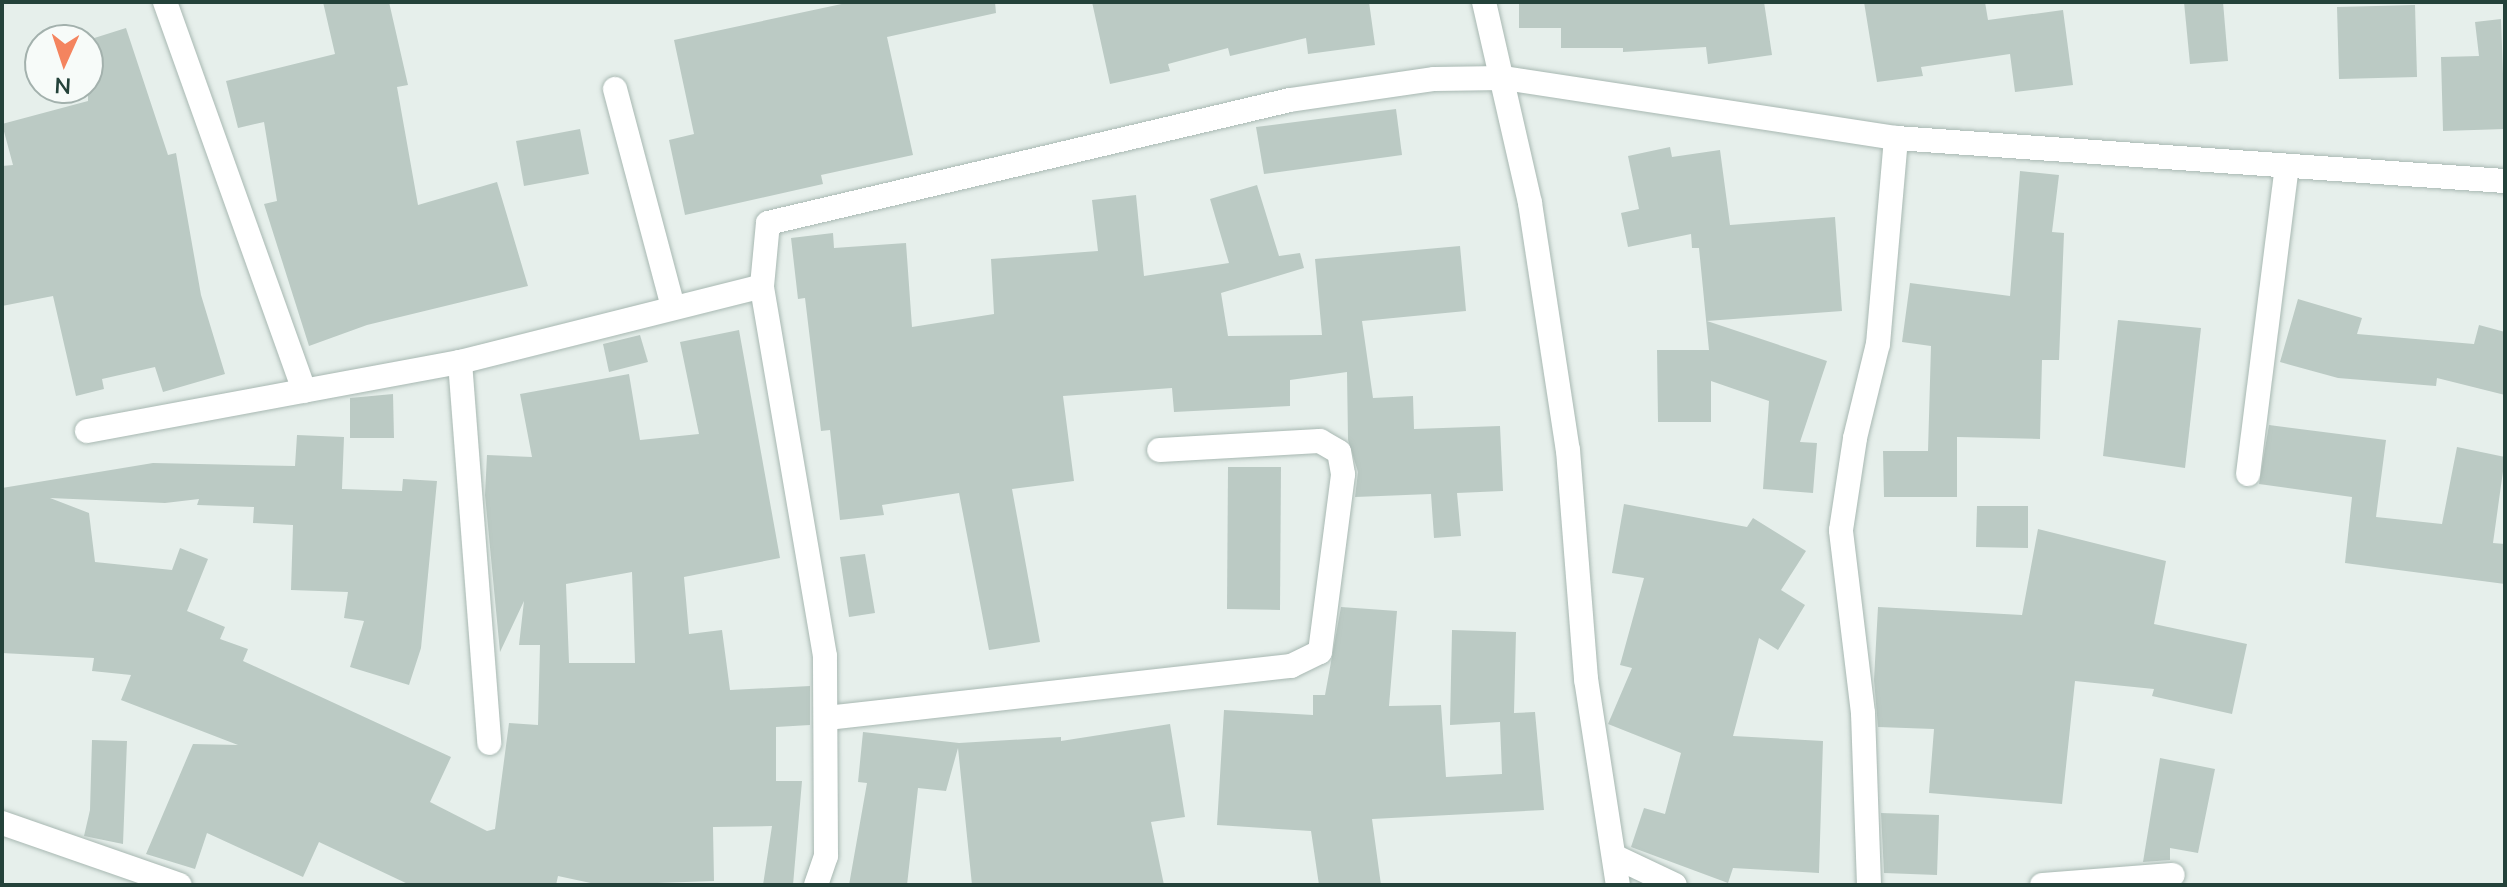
<!DOCTYPE html>
<html>
<head>
<meta charset="utf-8">
<style>
	body { margin:0 }
	#map { position:relative; width:2507px; height:887px; overflow:hidden; background:#e6efeb; font-family:Mulish,sans-serif }
	div>[style] { position:absolute }
	.building>* { inset:0; background:#bbcac4 }
	.roads { filter:drop-shadow(0 0 2px #a8b8b2) drop-shadow(0 0 2px #a8b8b2) }
	.minor>* { height:24px; margin:-12px; padding:0 12px; transform-origin:12px; border-radius:12px; background:#fff }
	span { translate:-50% -50%; white-space:nowrap; text-align:center; line-height:1.15; -webkit-text-stroke:6px #f7fbf9; paint-order:stroke }
	.frame { position:absolute; inset:0; border:4px solid #24423a; pointer-events:none }
	.north { position:absolute; left:24px; top:24px; width:80px; height:80px; box-sizing:border-box; background:#f7fbf9; border:2px solid #a3b1ad; border-radius:50%; rotate:183deg; font-size:22px; font-weight:700; line-height:32px; text-align:center; color:#24423a }
	.north::after { content:''; display:block; margin:auto; width:28px; height:36px; background:#f4845f; clip-path:polygon(50% 0,100% 100%,50% 72%,0 100%) }
</style>
</head>
<body>
<div id="map">
	<div class="building">
		<div style="clip-path:polygon(323px 2px,389px 2px,408px 85px,397px 87px,418px 205px,497px 182px,528px 286px,367px 325px,309px 346px,264px 204px,277px 201px,264px 122px,238px 128px,226px 81px,335px 54px)"></div>
		<div style="clip-path:polygon(851px 2px,995px 2px,996px 13px,887px 37px,913px 155px,821px 175px,823px 184px,685px 215px,669px 140px,694px 134px,674px 40px)"></div>
		<div style="clip-path:polygon(1092px 2px,1369px 2px,1375px 45px,1308px 54px,1306px 38px,1230px 56px,1228px 48px,1168px 64px,1170px 71px,1110px 84px)"></div>
		<div style="clip-path:polygon(1519px 2px,1764px 2px,1772px 55px,1708px 64px,1706px 47px,1623px 52px,1623px 48px,1561px 48px,1561px 28px,1519px 28px)"></div>
		<div style="clip-path:polygon(1864px 2px,1985px 2px,1988px 20px,2063px 10px,2073px 85px,2015px 92px,2010px 54px,1921px 67px,1923px 76px,1877px 82px)"></div>
		<div style="clip-path:polygon(2184px 2px,2223px 2px,2228px 61px,2190px 64px)"></div>
		<div style="clip-path:polygon(2415px 5px,2417px 77px,2339px 79px,2337px 7px)"></div>
		<div style="clip-path:polygon(2501px 19px,2505px 129px,2443px 131px,2441px 57px,2479px 56px,2475px 22px)"></div>
		<div style="clip-path:polygon(126px 28px,168px 155px,176px 153px,201px 295px,225px 374px,163px 392px,155px 367px,102px 379px,104px 389px,76px 396px,53px 296px,2px 306px,2px 166px,13px 165px,2px 124px,88px 101px,88px 40px)"></div>
		<div style="clip-path:polygon(1396px 109px,1402px 155px,1264px 174px,1256px 127px)"></div>
		<div style="clip-path:polygon(580px 129px,589px 174px,524px 186px,516px 141px)"></div>
		<div style="clip-path:polygon(1670px 147px,1672px 157px,1720px 150px,1730px 225px,1835px 217px,1842px 311px,1707px 321px,1827px 361px,1800px 442px,1817px 443px,1813px 493px,1763px 489px,1769px 401px,1711px 381px,1711px 422px,1658px 422px,1657px 350px,1709px 350px,1699px 248px,1692px 248px,1691px 234px,1628px 247px,1621px 213px,1639px 209px,1628px 156px)"></div>
		<div style="clip-path:polygon(2020px 171px,2059px 175px,2052px 232px,2064px 233px,2059px 360px,2042px 360px,2040px 439px,1957px 437px,1957px 497px,1884px 497px,1883px 451px,1928px 451px,1931px 346px,1902px 342px,1910px 283px,2010px 296px)"></div>
		<div style="clip-path:polygon(1257px 185px,1279px 256px,1300px 253px,1304px 268px,1221px 293px,1228px 336px,1322px 335px,1315px 259px,1460px 246px,1466px 311px,1362px 321px,1373px 398px,1413px 396px,1414px 429px,1500px 426px,1503px 491px,1457px 493px,1461px 536px,1434px 538px,1431px 494px,1355px 497px,1358px 472px,1348px 440px,1347px 372px,1290px 380px,1290px 406px,1174px 412px,1172px 388px,1063px 396px,1074px 481px,1012px 489px,1040px 642px,989px 650px,959px 493px,882px 505px,884px 515px,840px 520px,830px 430px,821px 431px,805px 298px,798px 299px,791px 238px,833px 233px,834px 248px,906px 243px,912px 327px,994px 314px,991px 259px,1098px 251px,1092px 200px,1136px 195px,1144px 276px,1229px 263px,1210px 199px)"></div>
		<div style="clip-path:polygon(2298px 299px,2362px 318px,2357px 334px,2474px 344px,2479px 325px,2505px 332px,2505px 395px,2437px 378px,2436px 386px,2338px 378px,2280px 362px)"></div>
		<div style="clip-path:polygon(2118px 320px,2201px 328px,2185px 468px,2103px 456px)"></div>
		<div style="clip-path:polygon(evenodd,739px 330px,780px 558px,684px 577px,689px 634px,722px 630px,730px 690px,810px 686px,810px 725px,776px 727px,776px 781px,802px 781px,793px 885px,763px 885px,772px 826px,713px 827px,714px 881px,600px 885px,558px 876px,556px 885px,410px 885px,319px 842px,303px 877px,207px 833px,195px 869px,146px 854px,193px 744px,238px 745px,121px 700px,131px 675px,92px 671px,94px 658px,2px 653px,2px 488px,153px 463px,295px 466px,297px 435px,344px 437px,342px 489px,402px 491px,403px 479px,437px 481px,421px 648px,409px 685px,350px 667px,364px 621px,344px 618px,348px 592px,291px 590px,293px 525px,253px 523px,254px 507px,197px 505px,199px 499px,165px 503px,50px 498px,89px 513px,95px 562px,172px 570px,180px 548px,208px 559px,187px 611px,225px 627px,220px 639px,248px 649px,243px 661px,451px 757px,430px 802px,487px 831px,495px 829px,509px 723px,538px 725px,540px 645px,519px 645px,524px 601px,500px 652px,485px 495px,487px 455px,532px 457px,520px 394px,629px 374px,640px 440px,699px 434px,680px 342px,739px 330px,632px 572px,635px 663px,569px 663px,566px 584px,632px 572px)"></div>
		<div style="clip-path:polygon(640px 335px,648px 362px,609px 372px,603px 344px)"></div>
		<div style="clip-path:polygon(393px 394px,394px 438px,350px 438px,350px 398px)"></div>
		<div style="clip-path:polygon(2269px 425px,2386px 440px,2376px 517px,2442px 524px,2457px 447px,2505px 457px,2493px 543px,2505px 544px,2505px 584px,2345px 563px,2352px 497px,2259px 484px)"></div>
		<div style="clip-path:polygon(1228px 467px,1281px 467px,1280px 610px,1227px 609px)"></div>
		<div style="clip-path:polygon(1624px 504px,1747px 527px,1753px 518px,1806px 551px,1781px 590px,1805px 605px,1778px 650px,1759px 638px,1733px 736px,1823px 741px,1819px 873px,1733px 868px,1728px 883px,1631px 847px,1644px 808px,1665px 814px,1681px 753px,1608px 724px,1632px 668px,1620px 665px,1644px 578px,1612px 573px)"></div>
		<div style="clip-path:polygon(1977px 506px,2028px 506px,2028px 548px,1976px 547px)"></div>
		<div style="clip-path:polygon(2038px 529px,2166px 561px,2154px 624px,2247px 644px,2232px 714px,2152px 696px,2154px 689px,2075px 681px,2062px 804px,1929px 793px,1934px 729px,1878px 727px,1874px 680px,1878px 607px,2022px 615px)"></div>
		<div style="clip-path:polygon(865px 554px,875px 613px,849px 617px,840px 557px)"></div>
		<div style="clip-path:polygon(1341px 607px,1397px 611px,1389px 706px,1441px 705px,1446px 777px,1502px 774px,1500px 722px,1450px 725px,1452px 630px,1516px 632px,1514px 713px,1535px 712px,1544px 810px,1372px 819px,1381px 885px,1319px 885px,1311px 831px,1217px 825px,1224px 710px,1313px 715px,1313px 695px,1325px 695px)"></div>
		<div style="clip-path:polygon(1170px 724px,1185px 817px,1151px 822px,1164px 885px,972px 885px,958px 748px,946px 791px,918px 788px,907px 885px,849px 885px,867px 783px,858px 782px,863px 732px,959px 743px,1061px 737px,1061px 741px)"></div>
		<div style="clip-path:polygon(92px 740px,127px 741px,123px 844px,84px 836px,90px 810px)"></div>
		<div style="clip-path:polygon(2160px 758px,2215px 769px,2198px 853px,2170px 848px,2170px 860px,2143px 862px)"></div>
		<div style="clip-path:polygon(1881px 813px,1939px 815px,1937px 875px,1884px 873px)"></div>
	</div>
	<div class="roads">
		<div class="minor">
			<div style="left:165px;top:2px;width:413px;rotate:70.3deg"></div>
			<div style="left:1484px;top:2px;width:206px;rotate:77.1deg"></div>
			<div style="left:1530px;top:203px;width:250px;rotate:81.3deg"></div>
			<div style="left:1568px;top:450px;width:230px;rotate:85.5deg"></div>
			<div style="left:1586px;top:679px;width:208px;rotate:81.2deg"></div>
			<div style="left:615px;top:89px;width:226px;rotate:75.1deg"></div>
			<div style="left:460px;top:362px;width:382px;rotate:85.6deg"></div>
			<div style="left:87px;top:431px;width:379px;rotate:-10.5deg"></div>
			<div style="left:460px;top:362px;width:311px;rotate:-14.1deg"></div>
			<div style="left:2248px;top:474px;width:309px;rotate:-82.8deg"></div>
			<div style="left:827px;top:718px;width:467px;rotate:-6.4deg"></div>
			<div style="left:1291px;top:666px;width:32px;rotate:-26deg"></div>
			<div style="left:1320px;top:652px;width:179px;rotate:-82.6deg"></div>
			<div style="left:1343px;top:474px;width:22px;rotate:-100deg"></div>
			<div style="left:1339px;top:452px;width:22px;rotate:-150deg"></div>
			<div style="left:1320px;top:441px;width:161px;rotate:176.8deg"></div>
			<div style="left:2px;top:823px;width:188px;rotate:19.2deg"></div>
			<div style="left:1616px;top:857px;width:65px;rotate:25.4deg"></div>
			<div style="left:816px;top:885px;width:31px;rotate:-71deg"></div>
			<div style="left:826px;top:856px;width:200px;rotate:-90.3deg"></div>
			<div style="left:825px;top:656px;width:375px;rotate:-99.7deg"></div>
			<div style="left:762px;top:286px;width:63px;rotate:-84.6deg"></div>
			<div style="left:768px;top:223px;width:536px;rotate:-13.26deg"></div>
			<div style="left:1290px;top:100px;width:146px;rotate:-8.3deg"></div>
			<div style="left:1434px;top:79px;width:70px;rotate:-0.8deg"></div>
			<div style="left:1504px;top:78px;width:397px;rotate:8.7deg"></div>
			<div style="left:1896px;top:138px;width:611px;rotate:4.04deg"></div>
			<div style="left:1869px;top:885px;width:172px;rotate:-92deg"></div>
			<div style="left:1863px;top:713px;width:184px;rotate:-96.9deg"></div>
			<div style="left:1841px;top:530px;width:93px;rotate:-81.3deg"></div>
			<div style="left:1855px;top:438px;width:97px;rotate:-76.3deg"></div>
			<div style="left:1878px;top:344px;width:207px;rotate:-85deg"></div>
			<div style="left:2042px;top:885px;width:131px;rotate:-4.4deg"></div>
		</div>
	</div>
	<div class="frame"></div>
	<div class="north">N</div>
</div>
</body>
</html>
